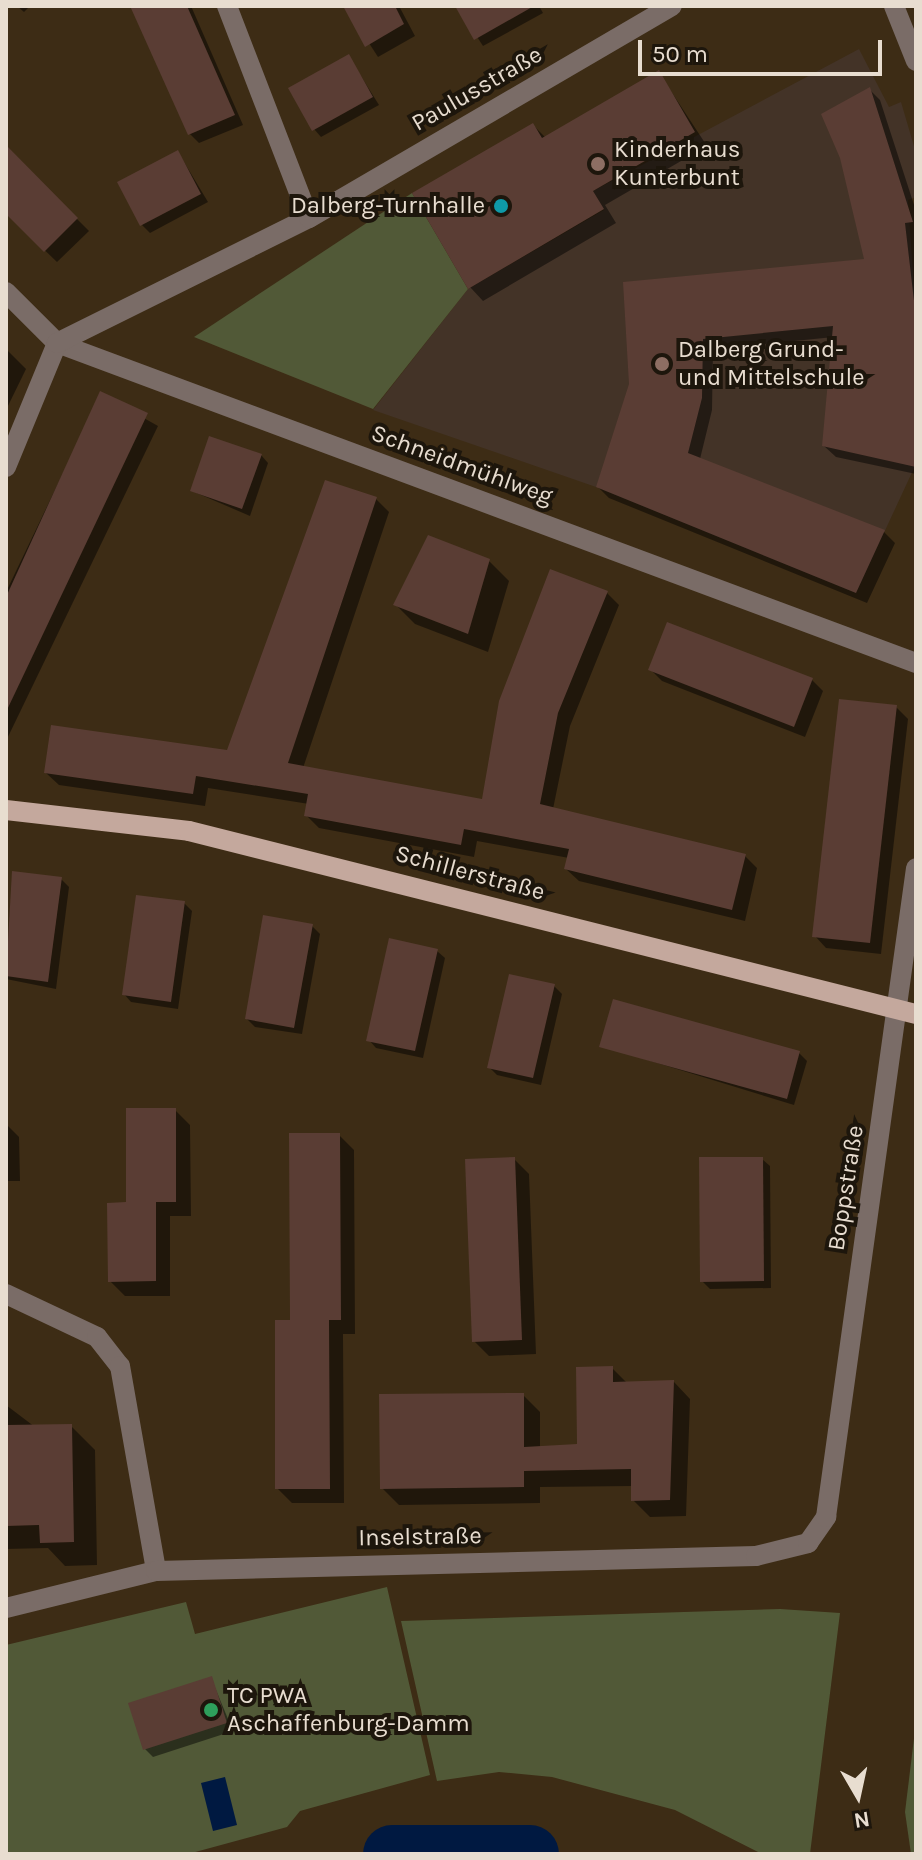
<!DOCTYPE html>
<html>
<head>
<meta charset="utf-8">
<style>
	body { margin:0 }
	#map { position:relative; width:922px; height:1860px; overflow:hidden; background:#3d2c15; font-family:Karla,sans-serif }
	div>[style] { position:absolute }
	.industrial>* { inset:0; background:#433327 }
	.green>* { inset:0; background:#515937 }
	.water>* { inset:0; background:#001941 }
	.shadow>* { inset:0; background:#0007 }
	.river>* { height:58px; margin:-29px; padding:0 29px; transform-origin:29px; border-radius:29px; background:#001941 }
	.building>* { inset:0; background:#5a3d34 }
	.minor>* { height:20px; margin:-10px; padding:0 10px; transform-origin:10px; border-radius:10px; background:#7a6c67 }
	.major>* { height:20px; margin:-10px; padding:0 10px; transform-origin:10px; border-radius:10px; background:#c4a89d }
	.dots>* { width:22px; height:22px; translate:-50% -50%; box-sizing:border-box; border:4px solid #1d160c; border-radius:50% }
	span { translate:-50% -50%; white-space:nowrap; text-align:center; line-height:1.15; -webkit-text-stroke:8px #1d160c; paint-order:stroke }
	.street-label { font-size:24px; color:#e8ddd0 }
	.poi-label { font-size:24px; color:#e8ddd0 }
	.left { translate:0 -50%; text-align:left }
	.right { translate:-100% -50%; text-align:right }
	.frame { position:absolute; inset:0; border:8px solid #e8ddd0; pointer-events:none }
	.north { position:absolute; left:818px; top:1756px; width:80px; height:80px; -webkit-text-stroke:6px #1d160c; paint-order:stroke; rotate:171deg; font-size:22px; font-weight:700; line-height:32px; text-align:center; color:#e8ddd0 }
	.north::after { content:''; display:block; margin:auto; width:28px; height:36px; background:#e8ddd0; clip-path:polygon(50% 0,100% 100%,50% 72%,0 100%) }
	.scale { position:absolute; left:638px; top:40px; width:244px; height:36px; box-sizing:border-box; border:4px solid #e8ddd0; border-top:0; padding-left:10px; font-size:24px; line-height:28px; white-space:nowrap; color:#e8ddd0; -webkit-text-stroke:6px #1d160c; paint-order:stroke }
</style>
</head>
<body>
<div id="map">
	<div class="industrial">
		<div style="clip-path:polygon(859px 49px,889px 107px,901px 102px,916px 153px,916px 197px,908px 200px,916px 318px,915px 466px,856px 593px,596px 487px,373px 410px,468px 289px,604px 210px,593px 191px)"></div>
	</div>
	<div class="green">
		<div style="clip-path:polygon(412px 193px,468px 289px,373px 409px,194px 337px)"></div>
		<div style="clip-path:polygon(387px 1587px,430px 1775px,300px 1811px,287px 1827px,188px 1854px,6px 1854px,6px 1645px,186px 1602px,195px 1634px)"></div>
		<div style="clip-path:polygon(780px 1609px,840px 1613px,810px 1854px,762px 1854px,675px 1810px,552px 1777px,499px 1772px,437px 1781px,401px 1621px)"></div>
		<div style="clip-path:polygon(916px 1722px,916px 1854px,911px 1854px,905px 1812px)"></div>
	</div>
	<div class="water">
		<div style="clip-path:polygon(225px 1777px,237px 1825px,213px 1831px,201px 1783px)"></div>
	</div>
	<div class="shadow">
		<div style="clip-path:polygon(17px 6px,30px 6px,24px 12px)"></div>
		<div style="clip-path:polygon(132px 6px,191px 6px,243px 125px,199px 143px,190px 134px)"></div>
		<div style="clip-path:polygon(345px 6px,399px 6px,415px 36px,378px 57px)"></div>
		<div style="clip-path:polygon(457px 6px,539px 6px,543px 13px,483px 46px)"></div>
		<div style="clip-path:polygon(349px 57px,379px 105px,321px 137px,314px 129px)"></div>
		<div style="clip-path:polygon(659px 73px,707px 146px,605px 205px,616px 223px,483px 301px,470px 287px,533px 125px,546px 138px)"></div>
		<div style="clip-path:polygon(869px 89px,880px 100px,916px 211px,916px 474px,836px 457px,824px 446px,834px 337px,713px 349px,712px 410px,700px 459px,884px 532px,895px 543px,867px 603px,609px 498px,598px 487px,631px 385px,625px 284px,867px 261px)"></div>
		<div style="clip-path:polygon(6px 148px,89px 231px,57px 262px,6px 213px)"></div>
		<div style="clip-path:polygon(178px 152px,208px 202px,150px 233px,142px 225px)"></div>
		<div style="clip-path:polygon(6px 349px,26px 369px,6px 410px)"></div>
		<div style="clip-path:polygon(101px 394px,158px 426px,6px 741px,6px 592px)"></div>
		<div style="clip-path:polygon(261px 455px,268px 463px,250px 516px,192px 491px)"></div>
		<div style="clip-path:polygon(376px 499px,389px 512px,303px 768px,484px 801px,607px 593px,619px 605px,570px 726px,553px 809px,745px 856px,757px 868px,745px 921px,579px 881px,566px 869px,569px 858px,477px 841px,474px 857px,319px 828px,307px 816px,309px 804px,208px 788px,205px 806px,59px 785px,46px 773px,228px 752px)"></div>
		<div style="clip-path:polygon(489px 561px,509px 581px,488px 652px,415px 624px,396px 605px)"></div>
		<div style="clip-path:polygon(650px 669px,812px 680px,823px 691px,805px 737px,662px 681px)"></div>
		<div style="clip-path:polygon(896px 707px,908px 719px,881px 954px,826px 948px,815px 936px)"></div>
		<div style="clip-path:polygon(14px 873px,61px 879px,69px 887px,56px 989px,6px 979px)"></div>
		<div style="clip-path:polygon(184px 903px,192px 911px,178px 1009px,131px 1002px,124px 994px)"></div>
		<div style="clip-path:polygon(312px 926px,320px 934px,302px 1034px,255px 1027px,247px 1019px)"></div>
		<div style="clip-path:polygon(437px 951px,445px 958px,423px 1058px,376px 1048px,369px 1040px)"></div>
		<div style="clip-path:polygon(554px 986px,562px 994px,541px 1085px,497px 1075px,489px 1067px)"></div>
		<div style="clip-path:polygon(602px 1046px,799px 1053px,807px 1061px,794px 1105px)"></div>
		<div style="clip-path:polygon(175px 1110px,190px 1125px,191px 1216px,170px 1216px,170px 1296px,125px 1296px,110px 1281px,128px 1204px)"></div>
		<div style="clip-path:polygon(6px 1124px,19px 1137px,20px 1181px,6px 1181px)"></div>
		<div style="clip-path:polygon(339px 1135px,354px 1150px,355px 1334px,343px 1334px,344px 1503px,292px 1503px,277px 1488px,292px 1322px)"></div>
		<div style="clip-path:polygon(514px 1159px,529px 1174px,536px 1354px,489px 1356px,474px 1341px)"></div>
		<div style="clip-path:polygon(762px 1159px,770px 1166px,771px 1288px,710px 1289px,702px 1281px)"></div>
		<div style="clip-path:polygon(612px 1368px,628px 1384px,674px 1382px,690px 1399px,686px 1516px,650px 1517px,633px 1500px,633px 1486px,540px 1487px,540px 1503px,399px 1505px,382px 1488px,523px 1395px,540px 1412px,540px 1448px,579px 1446px)"></div>
		<div style="clip-path:polygon(6px 1405px,35px 1427px,71px 1426px,95px 1450px,97px 1565px,65px 1566px,48px 1548px,6px 1549px)"></div>
		<div style="clip-path:polygon(211px 1678px,233px 1731px,153px 1757px,145px 1749px)"></div>
	</div>
	<div class="river">
		<div style="left:392px;top:1854px;width:138px"></div>
	</div>
	<div class="building">
		<div style="clip-path:polygon(130px 6px,187px 6px,235px 115px,188px 135px)"></div>
		<div style="clip-path:polygon(343px 6px,395px 6px,404px 24px,365px 47px)"></div>
		<div style="clip-path:polygon(455px 6px,534px 6px,474px 40px)"></div>
		<div style="clip-path:polygon(349px 54px,373px 97px,312px 131px,288px 88px)"></div>
		<div style="clip-path:polygon(659px 70px,695px 132px,593px 191px,604px 209px,468px 289px,412px 193px,533px 123px,542px 138px)"></div>
		<div style="clip-path:polygon(870px 87px,913px 222px,905px 223px,916px 318px,916px 467px,822px 446px,833px 326px,703px 339px,702px 398px,688px 453px,885px 530px,856px 593px,596px 487px,629px 384px,623px 282px,864px 259px,840px 158px,821px 114px)"></div>
		<div style="clip-path:polygon(6px 145px,78px 218px,44px 252px,6px 214px)"></div>
		<div style="clip-path:polygon(178px 150px,201px 194px,140px 226px,117px 182px)"></div>
		<div style="clip-path:polygon(100px 391px,148px 413px,6px 712px,6px 597px)"></div>
		<div style="clip-path:polygon(209px 436px,262px 454px,242px 509px,190px 491px)"></div>
		<div style="clip-path:polygon(325px 480px,377px 497px,288px 763px,482px 799px,499px 701px,550px 569px,608px 591px,558px 713px,540px 804px,746px 854px,732px 910px,564px 869px,569px 849px,464px 829px,461px 845px,304px 816px,308px 794px,196px 776px,193px 794px,44px 773px,51px 725px,227px 750px)"></div>
		<div style="clip-path:polygon(428px 535px,490px 559px,468px 634px,393px 605px)"></div>
		<div style="clip-path:polygon(667px 622px,813px 678px,794px 727px,648px 670px)"></div>
		<div style="clip-path:polygon(839px 699px,897px 705px,870px 943px,812px 937px)"></div>
		<div style="clip-path:polygon(12px 871px,62px 877px,48px 982px,6px 976px)"></div>
		<div style="clip-path:polygon(136px 895px,185px 901px,171px 1002px,122px 995px)"></div>
		<div style="clip-path:polygon(263px 915px,313px 924px,294px 1028px,245px 1019px)"></div>
		<div style="clip-path:polygon(389px 938px,438px 949px,415px 1051px,366px 1041px)"></div>
		<div style="clip-path:polygon(509px 974px,555px 984px,533px 1078px,487px 1068px)"></div>
		<div style="clip-path:polygon(613px 999px,800px 1051px,787px 1099px,599px 1047px)"></div>
		<div style="clip-path:polygon(126px 1108px,176px 1108px,176px 1202px,156px 1202px,156px 1281px,108px 1282px,107px 1203px,126px 1202px)"></div>
		<div style="clip-path:polygon(289px 1133px,340px 1133px,341px 1320px,329px 1320px,330px 1489px,275px 1489px,275px 1320px,290px 1320px)"></div>
		<div style="clip-path:polygon(515px 1157px,522px 1340px,472px 1342px,465px 1159px)"></div>
		<div style="clip-path:polygon(699px 1157px,763px 1157px,764px 1281px,700px 1282px)"></div>
		<div style="clip-path:polygon(613px 1366px,613px 1382px,674px 1380px,670px 1500px,631px 1501px,631px 1469px,524px 1471px,524px 1487px,380px 1489px,379px 1394px,524px 1393px,524px 1447px,577px 1444px,576px 1367px)"></div>
		<div style="clip-path:polygon(72px 1424px,74px 1542px,40px 1543px,39px 1525px,6px 1526px,6px 1425px)"></div>
		<div style="clip-path:polygon(212px 1676px,227px 1723px,143px 1750px,128px 1703px)"></div>
	</div>
	<div class="minor">
		<div style="left:227px;top:6px;width:227px;rotate:68.9deg"></div>
		<div style="left:894px;top:6px;width:59px;rotate:68.2deg"></div>
		<div style="left:6px;top:292px;width:72px;rotate:45deg"></div>
		<div style="left:57px;top:343px;width:917px;rotate:20.43deg"></div>
		<div style="left:6px;top:467px;width:134px;rotate:-67.6deg"></div>
		<div style="left:57px;top:343px;width:281px;rotate:-26.4deg"></div>
		<div style="left:309px;top:218px;width:420px;rotate:-30.3deg"></div>
		<div style="left:6px;top:1294px;width:101px;rotate:25.3deg"></div>
		<div style="left:97px;top:1337px;width:37px;rotate:52deg"></div>
		<div style="left:120px;top:1366px;width:208px;rotate:80deg"></div>
		<div style="left:6px;top:1608px;width:154px;rotate:-13.9deg"></div>
		<div style="left:156px;top:1571px;width:600px;rotate:-1.43deg"></div>
		<div style="left:756px;top:1556px;width:54px;rotate:-14deg"></div>
		<div style="left:808px;top:1543px;width:32px;rotate:-55deg"></div>
		<div style="left:826px;top:1517px;width:655px;rotate:-82.1deg"></div>
	</div>
	<div class="major">
		<div style="left:6px;top:810px;width:184px;rotate:6.5deg"></div>
		<div style="left:189px;top:831px;width:750px;rotate:14.13deg"></div>
	</div>
	<div class="dots">
		<div style="left:598px;top:164px;background:#8d6e63"></div>
		<div style="left:501px;top:206px;background:#0f9aa8"></div>
		<div style="left:662px;top:364px;background:#8d6e63"></div>
		<div style="left:211px;top:1710px;background:#2e9e5b"></div>
	</div>
	<div class="street-label">
		<span style="left:477px;top:89px;rotate:-30deg">Paulusstraße</span>
		<span style="left:462px;top:465px;rotate:20deg">Schneidmühlweg</span>
		<span style="left:470px;top:873px;rotate:15deg">Schillerstraße</span>
		<span style="left:846px;top:1188px;rotate:-81deg">Boppstraße</span>
		<span style="left:420px;top:1537px;rotate:-1deg">Inselstraße</span>
	</div>
	<div class="poi-label">
		<span class="left" style="left:614px;top:164px">Kinderhaus<br>Kunterbunt</span>
		<span class="right" style="left:485px;top:206px">Dalberg-Turnhalle</span>
		<span class="left" style="left:678px;top:364px">Dalberg Grund-<br>und Mittelschule</span>
		<span class="left" style="left:227px;top:1710px">TC PWA<br>Aschaffenburg-Damm</span>
	</div>
	<div class="frame"></div>
	<div class="north">N</div>
	<div class="scale">50 m</div>
</div>
</body>
</html>
